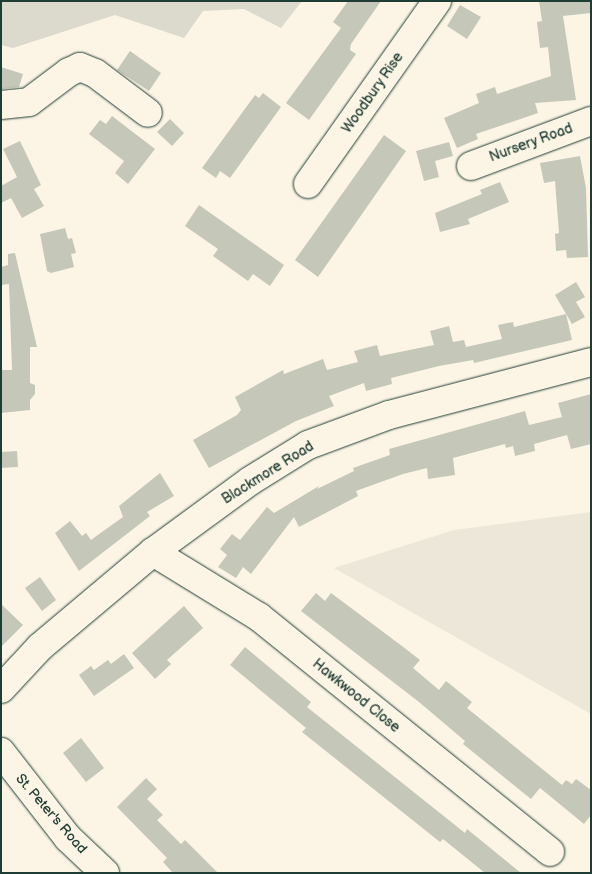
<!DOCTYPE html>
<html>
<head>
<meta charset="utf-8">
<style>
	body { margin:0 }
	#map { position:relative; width:592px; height:874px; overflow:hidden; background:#fcf5e5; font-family:"Balsamiq Sans",sans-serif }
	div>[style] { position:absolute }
	.built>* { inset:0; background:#ece7d8 }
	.green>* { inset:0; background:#dcdacc }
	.building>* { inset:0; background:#c5c7b9 }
	.roads { filter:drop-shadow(0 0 1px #1f3d34) drop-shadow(0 0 1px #1f3d34) }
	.minor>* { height:28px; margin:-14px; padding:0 14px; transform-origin:14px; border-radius:14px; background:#fcf5e5 }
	span { translate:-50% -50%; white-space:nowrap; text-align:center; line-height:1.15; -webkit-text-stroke:4px #fcf5e5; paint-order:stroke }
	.street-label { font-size:14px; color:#1f3d34 }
	.frame { position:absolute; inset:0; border:2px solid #1f3d34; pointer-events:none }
</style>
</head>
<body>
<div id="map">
	<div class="built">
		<div style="clip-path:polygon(591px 512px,591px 714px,334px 568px,454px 530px)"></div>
	</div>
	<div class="green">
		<div style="clip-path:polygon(1px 1px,302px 1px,281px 28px,244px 9px,203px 11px,184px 38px,115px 15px,13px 48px,1px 45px)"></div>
	</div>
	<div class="building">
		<div style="clip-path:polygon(348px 1px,381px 1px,351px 44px,350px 50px,356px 54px,309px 120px,286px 103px,341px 28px,333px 22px)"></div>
		<div style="clip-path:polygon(539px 1px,591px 1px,591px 13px,563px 16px,576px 100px,535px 103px,538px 113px,476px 134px,478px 139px,457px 148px,444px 118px,479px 103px,476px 94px,495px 87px,497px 94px,551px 76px,548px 47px,540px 48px,537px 22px,542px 21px)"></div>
		<div style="clip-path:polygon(460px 5px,481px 17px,467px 39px,447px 26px)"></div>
		<div style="clip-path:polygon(130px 51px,161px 73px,149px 91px,117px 70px)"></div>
		<div style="clip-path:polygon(1px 67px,23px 74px,19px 87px,1px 89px)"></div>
		<div style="clip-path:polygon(263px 93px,281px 107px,230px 178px,220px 171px,216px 178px,202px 168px,255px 95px,259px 98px)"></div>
		<div style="clip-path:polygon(112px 116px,155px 149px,128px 184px,115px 173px,124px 161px,89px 134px,100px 120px,106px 124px)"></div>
		<div style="clip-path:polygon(170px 119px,184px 133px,172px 146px,157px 132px)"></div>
		<div style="clip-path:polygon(384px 135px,406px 151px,318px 277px,295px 260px)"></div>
		<div style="clip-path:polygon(20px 141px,41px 185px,34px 189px,44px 206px,22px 218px,11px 198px,1px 203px,1px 186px,17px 177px,3px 149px)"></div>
		<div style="clip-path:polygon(449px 142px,453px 156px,435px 161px,439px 177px,424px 181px,416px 151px)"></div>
		<div style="clip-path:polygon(580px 156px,586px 188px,588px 257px,567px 258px,566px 250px,556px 251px,555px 234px,559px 233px,555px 181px,544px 183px,540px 163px)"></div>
		<div style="clip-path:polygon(500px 182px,509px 202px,468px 219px,470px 224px,440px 232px,435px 213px,482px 194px,480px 190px)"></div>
		<div style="clip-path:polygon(199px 205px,284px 265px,270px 286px,253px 274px,248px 281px,213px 256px,218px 249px,185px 226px)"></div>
		<div style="clip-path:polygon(65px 228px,68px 239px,72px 238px,76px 253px,71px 254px,74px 267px,51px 273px,47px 271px,40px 234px)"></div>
		<div style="clip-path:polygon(15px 253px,37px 347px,30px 347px,30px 383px,35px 385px,35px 394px,30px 400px,30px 410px,1px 413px,1px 370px,12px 370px,9px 284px,1px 285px,1px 267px,8px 265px,8px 254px)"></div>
		<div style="clip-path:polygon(576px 282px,585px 297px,576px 302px,585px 317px,572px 324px,555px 295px)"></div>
		<div style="clip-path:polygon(566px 314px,572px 340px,474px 363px,473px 360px,439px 366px,391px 378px,392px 384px,366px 391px,364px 383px,329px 396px,334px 406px,296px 421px,209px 468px,193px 440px,237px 415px,241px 410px,235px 397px,283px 370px,284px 374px,323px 359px,327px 370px,358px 362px,354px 351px,377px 345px,380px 356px,434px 345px,430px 331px,449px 326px,453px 342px,464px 340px,466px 347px,502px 339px,498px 325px,513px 322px,514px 327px)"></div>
		<div style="clip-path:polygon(591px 394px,591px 444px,571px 449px,567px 435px,534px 444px,535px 451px,515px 456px,513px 446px,506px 448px,505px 444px,453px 458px,455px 475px,428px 479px,427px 468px,403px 474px,356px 491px,358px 496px,299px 527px,294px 517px,251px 574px,243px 567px,236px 578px,218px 567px,227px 555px,220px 549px,232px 534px,240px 540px,267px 507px,274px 513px,319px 486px,317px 489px,354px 471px,353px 468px,390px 455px,389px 449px,525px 411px,529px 425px,562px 417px,558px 403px)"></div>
		<div style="clip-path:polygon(17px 451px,18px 467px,1px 468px,1px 452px)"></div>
		<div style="clip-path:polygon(160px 473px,174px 496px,147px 512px,150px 516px,79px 571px,55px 533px,70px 521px,82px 536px,86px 533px,91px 540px,95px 537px,123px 517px,119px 506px)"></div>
		<div style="clip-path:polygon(40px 577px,56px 600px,42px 611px,25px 588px)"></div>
		<div style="clip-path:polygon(316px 593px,325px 601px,331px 593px,402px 646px,420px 660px,413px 668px,439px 690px,446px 681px,472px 702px,467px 708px,562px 785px,566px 780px,572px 784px,576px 779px,591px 790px,591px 815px,584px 824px,540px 788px,531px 799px,463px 744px,465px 741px,419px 702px,301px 611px)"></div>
		<div style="clip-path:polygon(1px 604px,23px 625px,1px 647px)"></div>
		<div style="clip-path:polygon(184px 606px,203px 628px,167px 660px,171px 664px,155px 679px,132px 653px)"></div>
		<div style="clip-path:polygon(245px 647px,311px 702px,307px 707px,465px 833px,467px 829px,521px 873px,485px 873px,443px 839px,440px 842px,302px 732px,306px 728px,230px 665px)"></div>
		<div style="clip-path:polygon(124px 654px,134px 668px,94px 696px,79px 675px,91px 666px,94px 670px,108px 660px,111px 664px)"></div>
		<div style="clip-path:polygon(81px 738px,104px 768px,86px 782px,63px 753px)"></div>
		<div style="clip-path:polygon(146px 778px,157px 789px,147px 799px,163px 815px,157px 820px,181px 844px,185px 840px,218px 873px,173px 873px,163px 862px,167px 858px,117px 807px)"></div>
	</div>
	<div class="roads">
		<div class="minor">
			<div style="left:1px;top:105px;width:28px;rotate:-6deg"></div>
			<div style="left:29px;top:102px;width:50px;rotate:-36.9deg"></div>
			<div style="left:69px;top:72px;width:12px;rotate:-24deg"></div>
			<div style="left:80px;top:67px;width:16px;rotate:22deg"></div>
			<div style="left:95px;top:73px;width:66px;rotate:37deg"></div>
			<div style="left:471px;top:166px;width:128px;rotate:-20.6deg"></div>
			<div style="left:308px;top:184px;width:224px;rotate:-54.8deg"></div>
			<div style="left:153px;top:552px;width:124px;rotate:31.5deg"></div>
			<div style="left:259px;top:617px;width:374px;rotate:38.9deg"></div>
			<div style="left:1px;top:689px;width:57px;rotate:-47.1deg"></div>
			<div style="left:40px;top:647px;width:148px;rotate:-40.1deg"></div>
			<div style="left:153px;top:552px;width:120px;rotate:-36.2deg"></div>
			<div style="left:250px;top:481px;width:68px;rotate:-31.8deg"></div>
			<div style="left:308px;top:445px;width:86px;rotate:-20.3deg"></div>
			<div style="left:389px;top:415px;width:209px;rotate:-14.7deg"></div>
			<div style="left:1px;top:752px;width:109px;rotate:52.1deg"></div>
			<div style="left:68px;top:838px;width:51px;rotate:43.4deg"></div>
		</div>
	</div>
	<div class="street-label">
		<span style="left:373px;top:93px;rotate:-55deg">Woodbury Rise</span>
		<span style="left:531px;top:143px;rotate:-20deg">Nursery Road</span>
		<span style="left:268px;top:473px;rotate:-32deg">Blackmore Road</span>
		<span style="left:356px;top:696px;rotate:39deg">Hawkwood Close</span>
		<span style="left:51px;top:814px;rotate:49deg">St. Peter's Road</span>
	</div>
	<div class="frame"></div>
</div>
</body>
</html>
